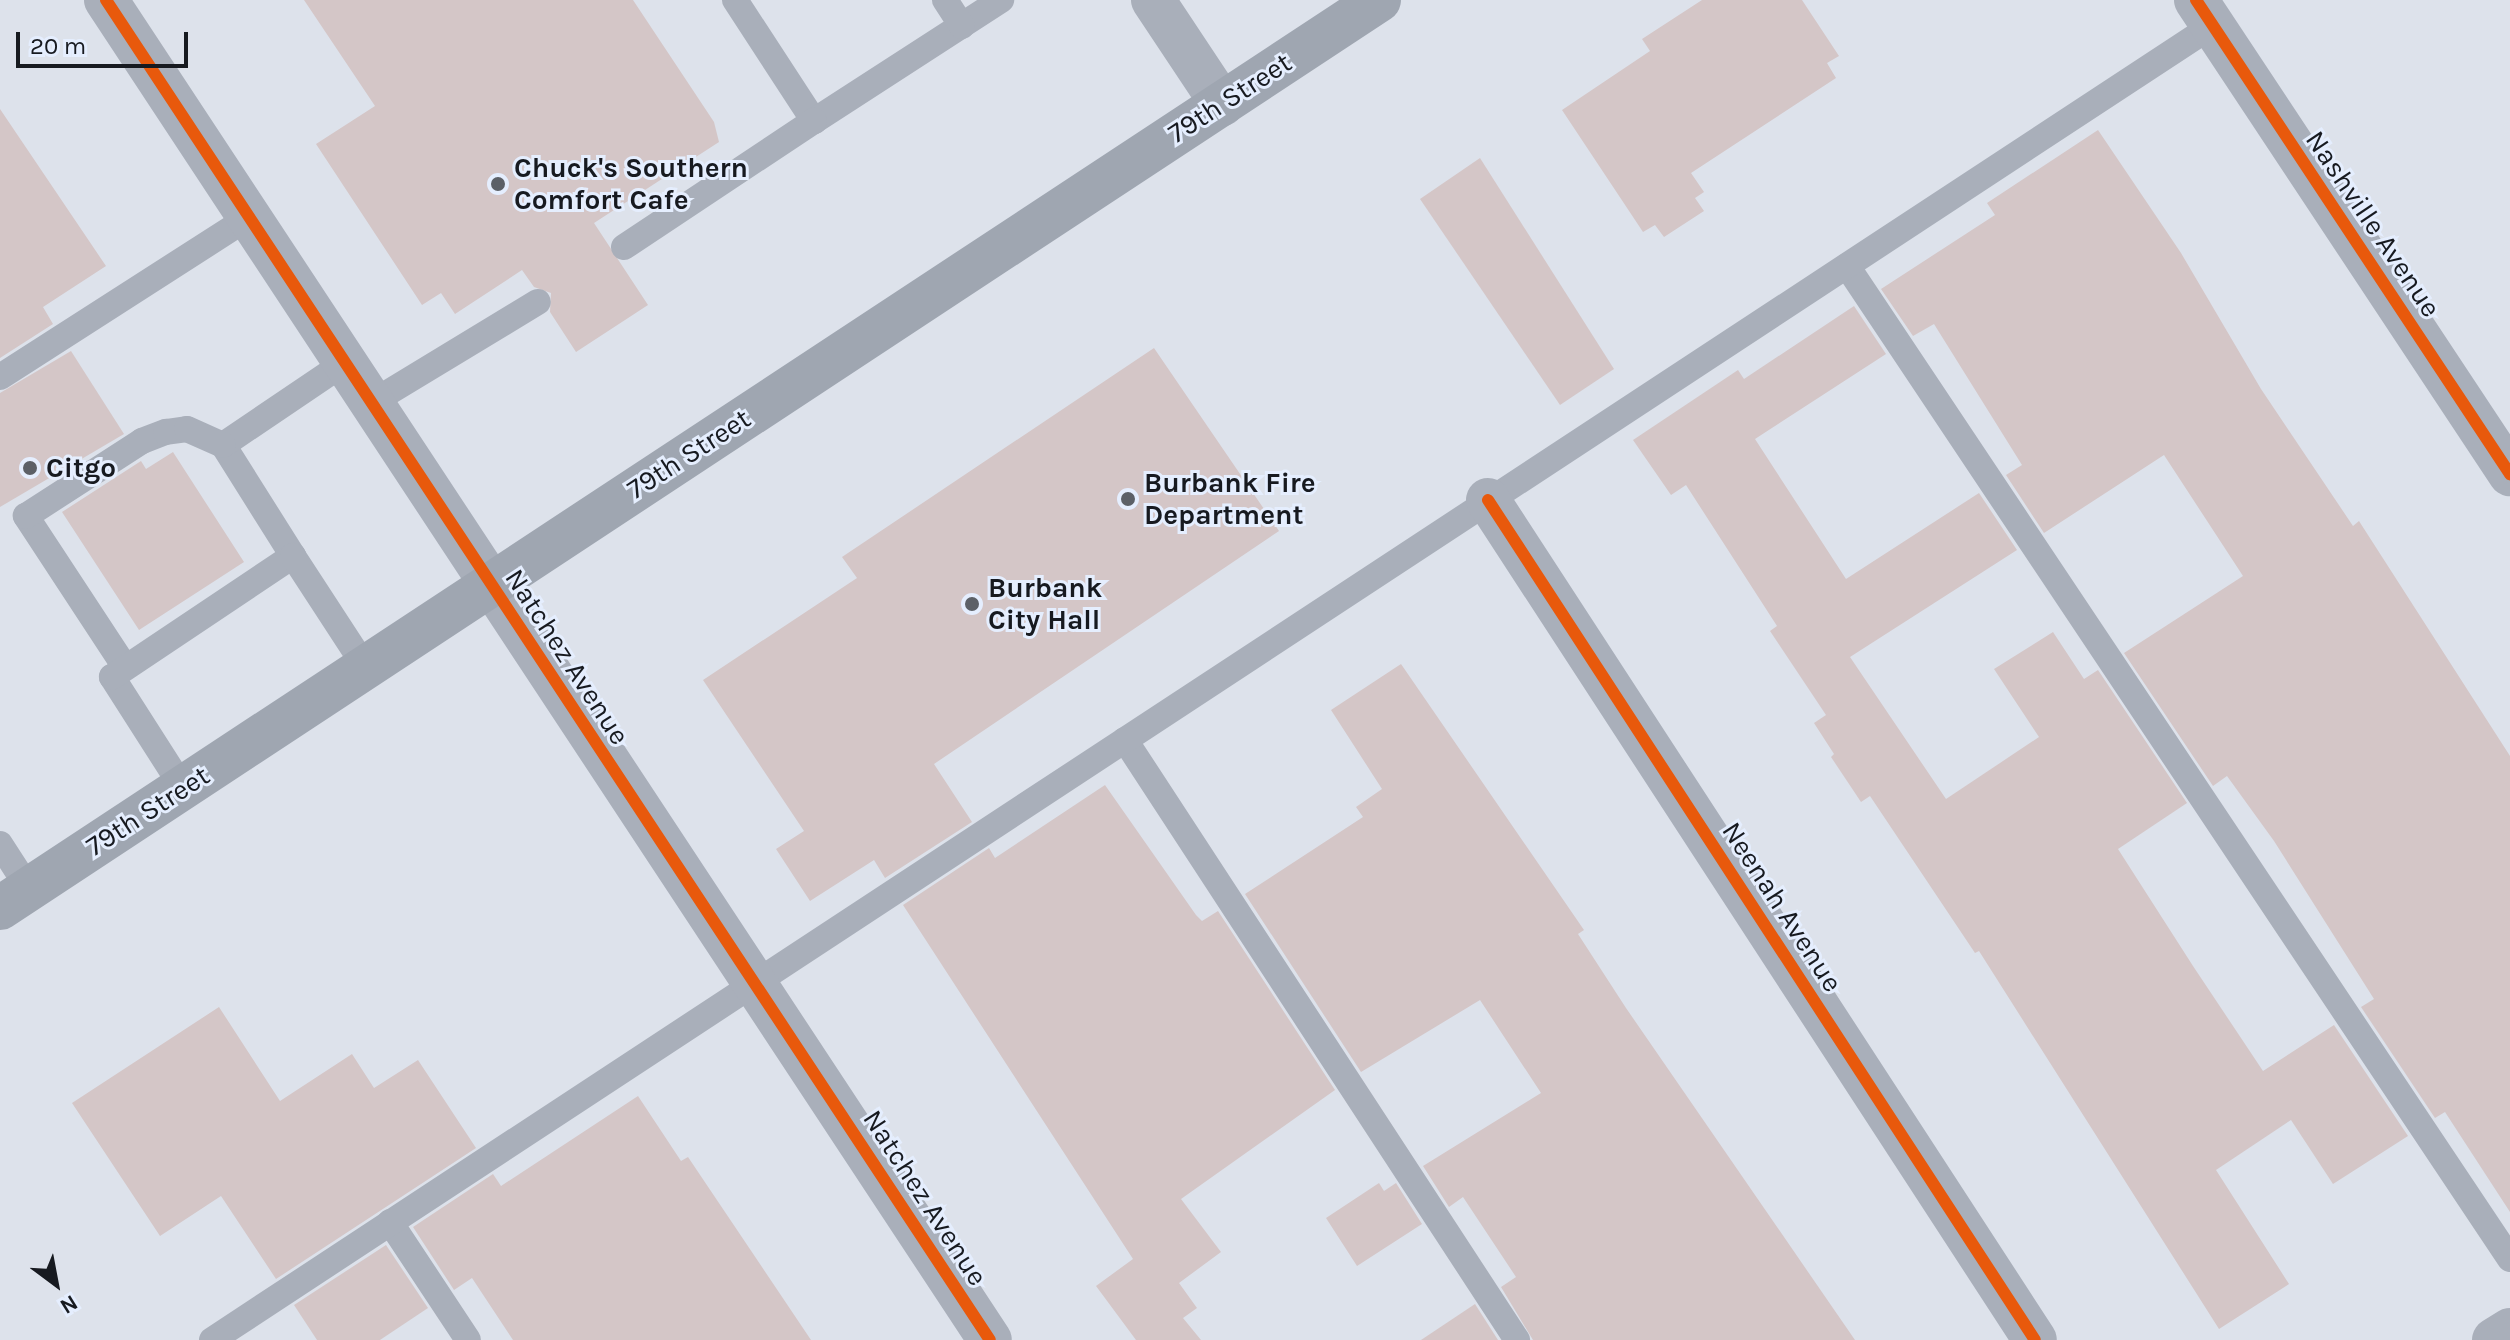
<!DOCTYPE html>
<html>
<head>
<meta charset="utf-8">
<style>
	body { margin:0 }
	#map { position:relative; width:2510px; height:1340px; overflow:hidden; background:#dde2eb; font-family:Karla,sans-serif }
	div>[style] { position:absolute }
	.building>* { inset:0; background:#d4c6c7 }
	.lane>* { height:26px; margin:-13px; padding:0 13px; transform-origin:13px; border-radius:13px; background:#a9afba }
	.street>* { height:44px; margin:-22px; padding:0 22px; transform-origin:22px; border-radius:22px; background:#a9afba }
	.secondary>* { height:44px; margin:-22px; padding:0 22px; transform-origin:22px; border-radius:22px; background:#9fa6b1 }
	.cycleway>* { height:12px; margin:-6px; padding:0 6px; transform-origin:6px; border-radius:6px; background:#e8590c }
	.dots>* { width:22px; height:22px; translate:-50% -50%; box-sizing:border-box; border:4px solid #e5eefe; border-radius:50% }
	span { translate:-50% -50%; white-space:nowrap; text-align:center; line-height:1.15; -webkit-text-stroke:6px #e5eefe; paint-order:stroke }
	.street-label { font-size:28px; color:#171a20 }
	.poi-label { font-size:28px; color:#171a20; font-weight:700 }
	.left { translate:0 -50%; text-align:left }
	.north { position:absolute; left:16px; top:1244px; width:80px; height:80px; -webkit-text-stroke:6px #e5eefe; paint-order:stroke; rotate:148deg; font-size:22px; font-weight:700; line-height:32px; text-align:center; color:#171a20 }
	.north::after { content:''; display:block; margin:auto; width:28px; height:36px; background:#171a20; clip-path:polygon(50% 0,100% 100%,50% 72%,0 100%) }
	.scale { position:absolute; left:16px; top:32px; width:172px; height:36px; box-sizing:border-box; border:4px solid #171a20; border-top:0; padding-left:10px; font-size:24px; line-height:28px; white-space:nowrap; color:#171a20; -webkit-text-stroke:6px #e5eefe; paint-order:stroke }
</style>
</head>
<body>
<div id="map">
	<div class="building">
		<div style="clip-path:polygon(304px 0,633px 0,714px 122px,719px 142px,594px 223px,648px 305px,576px 352px,550px 312px,551px 293px,534px 287px,522px 270px,455px 314px,441px 293px,422px 305px,316px 144px,375px 106px)"></div>
		<div style="clip-path:polygon(1702px 0,1802px 0,1839px 56px,1827px 63px,1836px 78px,1691px 173px,1704px 192px,1695px 198px,1704px 211px,1664px 237px,1655px 225px,1643px 232px,1562px 110px,1650px 51px,1642px 39px)"></div>
		<div style="clip-path:polygon(0 109px,106px 266px,43px 307px,53px 324px,0 358px)"></div>
		<div style="clip-path:polygon(2098px 130px,2181px 253px,2261px 389px,2353px 526px,2359px 521px,2510px 756px,2510px 1212px,2445px 1112px,2435px 1118px,2361px 1007px,2374px 999px,2274px 841px,2227px 776px,2213px 786px,2124px 653px,2243px 576px,2164px 455px,2044px 533px,2006px 475px,2022px 465px,1934px 324px,1913px 336px,1881px 289px,1995px 215px,1987px 203px)"></div>
		<div style="clip-path:polygon(1480px 158px,1614px 369px,1560px 405px,1420px 199px)"></div>
		<div style="clip-path:polygon(1854px 306px,1886px 354px,1755px 439px,1846px 579px,1979px 493px,2017px 550px,1850px 657px,1946px 799px,2039px 737px,1994px 669px,2053px 632px,2084px 679px,2098px 670px,2187px 803px,2118px 849px,2193px 966px,2263px 1071px,2334px 1025px,2408px 1136px,2333px 1184px,2291px 1120px,2216px 1170px,2289px 1284px,2219px 1329px,1979px 951px,1975px 953px,1870px 796px,1861px 802px,1831px 757px,1834px 754px,1814px 723px,1826px 715px,1770px 631px,1777px 626px,1686px 485px,1671px 495px,1633px 440px,1738px 370px,1744px 379px)"></div>
		<div style="clip-path:polygon(1154px 348px,1279px 531px,934px 764px,972px 822px,885px 878px,874px 860px,810px 901px,776px 849px,804px 831px,703px 680px,857px 578px,842px 557px)"></div>
		<div style="clip-path:polygon(71px 351px,124px 434px,0 507px,0 393px)"></div>
		<div style="clip-path:polygon(173px 452px,244px 562px,139px 630px,62px 512px,141px 461px,146px 469px)"></div>
		<div style="clip-path:polygon(1401px 664px,1584px 930px,1578px 934px,1626px 1008px,1855px 1340px,1533px 1340px,1501px 1287px,1516px 1277px,1463px 1197px,1449px 1207px,1423px 1166px,1541px 1093px,1480px 1000px,1361px 1072px,1245px 894px,1363px 817px,1356px 807px,1382px 789px,1331px 710px)"></div>
		<div style="clip-path:polygon(1105px 785px,1196px 915px,1202px 921px,1218px 911px,1335px 1090px,1181px 1199px,1221px 1252px,1179px 1283px,1197px 1308px,1183px 1318px,1201px 1340px,1136px 1340px,1096px 1286px,1133px 1259px,903px 905px,989px 848px,995px 858px)"></div>
		<div style="clip-path:polygon(219px 1007px,280px 1101px,352px 1054px,374px 1088px,418px 1060px,476px 1148px,276px 1279px,221px 1196px,160px 1236px,72px 1103px)"></div>
		<div style="clip-path:polygon(638px 1096px,681px 1161px,688px 1157px,811px 1340px,513px 1340px,472px 1278px,454px 1290px,413px 1227px,493px 1174px,501px 1186px)"></div>
		<div style="clip-path:polygon(1379px 1183px,1384px 1191px,1396px 1183px,1422px 1224px,1357px 1266px,1326px 1218px)"></div>
		<div style="clip-path:polygon(386px 1245px,428px 1308px,380px 1340px,317px 1340px,294px 1305px)"></div>
		<div style="clip-path:polygon(1475px 1304px,1498px 1340px,1421px 1340px)"></div>
	</div>
	<div class="lane">
		<div style="left:735px;top:0;width:145px;rotate:56.9deg"></div>
		<div style="left:814px;top:121px;width:223px;rotate:-32.9deg"></div>
		<div style="left:945px;top:0;width:31px;rotate:57deg"></div>
		<div style="left:624px;top:247px;width:228px;rotate:-33.6deg"></div>
		<div style="left:1847px;top:266px;width:1194px;rotate:56.27deg"></div>
		<div style="left:0;top:377px;width:296px;rotate:-32.7deg"></div>
		<div style="left:371px;top:403px;width:195px;rotate:-31.2deg"></div>
		<div style="left:293px;top:556px;width:131px;rotate:-122.2deg"></div>
		<div style="left:223px;top:445px;width:146px;rotate:-34.1deg"></div>
		<div style="left:125px;top:667px;width:181px;rotate:-123.3deg"></div>
		<div style="left:26px;top:516px;width:138px;rotate:-32.9deg"></div>
		<div style="left:142px;top:441px;width:26px;rotate:-21deg"></div>
		<div style="left:166px;top:432px;width:21px;rotate:-8deg"></div>
		<div style="left:187px;top:429px;width:39px;rotate:24deg"></div>
		<div style="left:1125px;top:740px;width:717px;rotate:56.84deg"></div>
		<div style="left:183px;top:788px;width:132px;rotate:-122.6deg"></div>
		<div style="left:112px;top:677px;width:218px;rotate:-33.8deg"></div>
		<div style="left:293px;top:556px;width:134px;rotate:56.9deg"></div>
		<div style="left:0;top:844px;width:54px;rotate:57.2deg"></div>
		<div style="left:390px;top:1222px;width:141px;rotate:56.5deg"></div>
		<div style="left:212px;top:1340px;width:2394px;rotate:-33.31deg"></div>
	</div>
	<div class="street">
		<div style="left:106px;top:0;width:1605px;rotate:56.59deg"></div>
		<div style="left:1153px;top:0;width:125px;rotate:56.4deg"></div>
		<div style="left:2196px;top:0;width:569px;rotate:56.48deg"></div>
		<div style="left:1488px;top:500px;width:1002px;rotate:56.93deg"></div>
		<div style="left:2494px;top:1340px;width:19px;rotate:-32deg"></div>
	</div>
	<div class="secondary">
		<div style="left:0;top:908px;width:1651px;rotate:-33.36deg"></div>
	</div>
	<div class="cycleway">
		<div style="left:106px;top:0;width:1605px;rotate:56.59deg"></div>
		<div style="left:2196px;top:0;width:569px;rotate:56.48deg"></div>
		<div style="left:1488px;top:500px;width:1002px;rotate:56.93deg"></div>
	</div>
	<div class="dots">
		<div style="left:498px;top:184px;background:#5c6067"></div>
		<div style="left:30px;top:468px;background:#5c6067"></div>
		<div style="left:1128px;top:499px;background:#5c6067"></div>
		<div style="left:972px;top:604px;background:#5c6067"></div>
	</div>
	<div class="street-label">
		<span style="left:1230px;top:98px;rotate:-33deg">79th Street</span>
		<span style="left:2373px;top:224px;rotate:56deg">Nashville Avenue</span>
		<span style="left:689px;top:454px;rotate:-33deg">79th Street</span>
		<span style="left:567px;top:657px;rotate:57deg">Natchez Avenue</span>
		<span style="left:148px;top:811px;rotate:-33deg">79th Street</span>
		<span style="left:1782px;top:907px;rotate:57deg">Neenah Avenue</span>
		<span style="left:925px;top:1198px;rotate:57deg">Natchez Avenue</span>
	</div>
	<div class="poi-label">
		<span class="left" style="left:514px;top:184px">Chuck's Southern<br>Comfort Cafe</span>
		<span class="left" style="left:46px;top:468px">Citgo</span>
		<span class="left" style="left:1144px;top:499px">Burbank Fire<br>Department</span>
		<span class="left" style="left:988px;top:604px">Burbank<br>City Hall</span>
	</div>
	<div class="north">N</div>
	<div class="scale">20 m</div>
</div>
</body>
</html>
